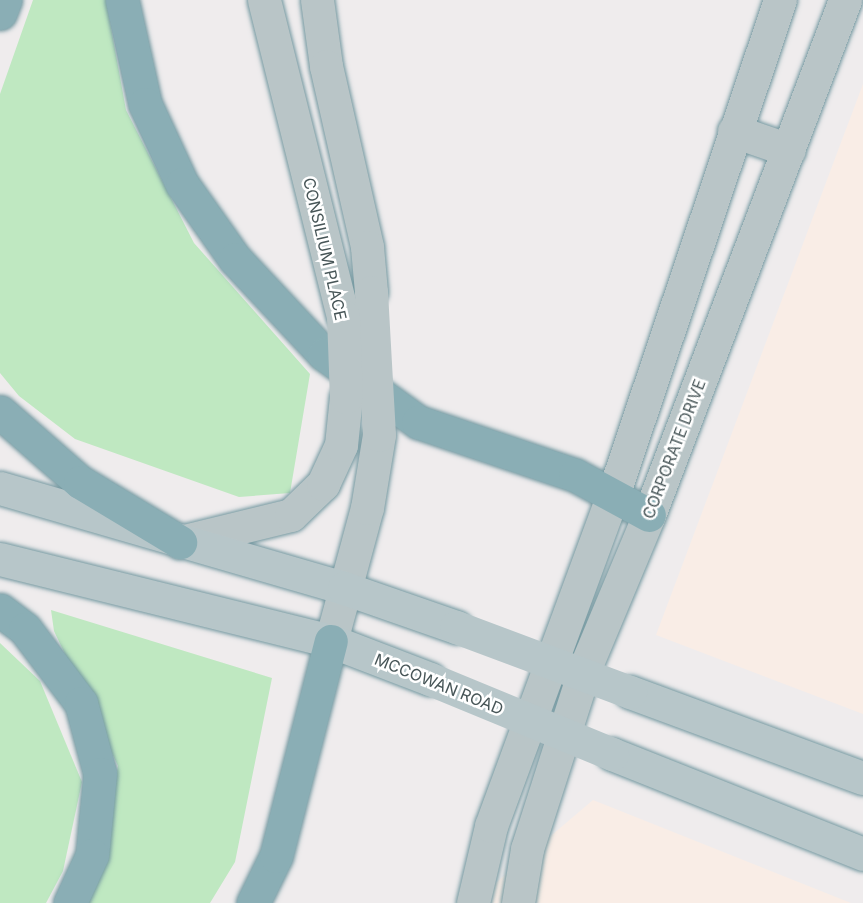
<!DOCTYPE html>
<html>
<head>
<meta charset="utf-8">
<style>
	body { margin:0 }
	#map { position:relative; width:863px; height:903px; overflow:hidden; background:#efeced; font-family:Inter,sans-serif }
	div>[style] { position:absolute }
	.commercial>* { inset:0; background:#f9ede6 }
	.green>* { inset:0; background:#bfe8c1 }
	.roads { filter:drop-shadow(0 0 2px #7599a1) drop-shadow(0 0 2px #7599a1) }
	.tertiary>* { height:33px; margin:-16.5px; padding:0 16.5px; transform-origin:16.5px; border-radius:16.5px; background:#b9c5c7 }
	.secondary>* { height:33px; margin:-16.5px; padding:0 16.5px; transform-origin:16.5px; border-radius:16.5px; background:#b7c6c9 }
	.motorway>* { height:33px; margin:-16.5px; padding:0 16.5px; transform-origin:16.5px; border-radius:16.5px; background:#8aaeb5 }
	.tertiary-bridge>* { height:33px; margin:-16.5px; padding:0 16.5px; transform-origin:16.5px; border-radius:16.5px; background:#b9c5c7 }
	.secondary-bridge>* { height:33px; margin:-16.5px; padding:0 16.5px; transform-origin:16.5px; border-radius:16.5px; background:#b7c6c9 }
	span { translate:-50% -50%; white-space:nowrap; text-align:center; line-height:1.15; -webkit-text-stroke:5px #fff; paint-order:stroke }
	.street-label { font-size:16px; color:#475557 }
</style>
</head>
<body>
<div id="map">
	<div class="commercial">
		<div style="clip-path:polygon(863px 84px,863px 714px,656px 635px)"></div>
		<div style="clip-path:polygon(593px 800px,851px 903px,472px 903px)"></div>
	</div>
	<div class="green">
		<div style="clip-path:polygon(33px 0,106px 0,126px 110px,194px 243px,310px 374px,290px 493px,239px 497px,75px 439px,19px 396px,0 373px,0 94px)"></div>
		<div style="clip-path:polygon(51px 610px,272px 678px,235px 862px,210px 903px,79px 903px,95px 873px,118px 766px,54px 631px)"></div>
		<div style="clip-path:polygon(0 643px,40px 681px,82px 782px,63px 871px,46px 903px,0 903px)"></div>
	</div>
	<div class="roads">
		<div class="tertiary">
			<div style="left:264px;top:0;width:326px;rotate:76deg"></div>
			<div style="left:317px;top:0;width:67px;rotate:82.2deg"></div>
			<div style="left:326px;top:66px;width:186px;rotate:77.2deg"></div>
			<div style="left:367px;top:247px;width:45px;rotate:84.9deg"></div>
			<div style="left:734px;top:131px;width:58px;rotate:19.1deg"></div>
			<div style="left:180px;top:542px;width:114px;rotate:-13.7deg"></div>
			<div style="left:291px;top:515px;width:45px;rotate:-44.1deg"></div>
			<div style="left:323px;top:484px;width:43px;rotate:-65.2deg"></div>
			<div style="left:341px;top:445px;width:48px;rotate:-84.1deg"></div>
			<div style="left:331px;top:641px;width:138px;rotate:-74.9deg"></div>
			<div style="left:367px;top:508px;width:74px;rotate:-80.7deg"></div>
			<div style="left:473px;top:903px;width:79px;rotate:-76.8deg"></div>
			<div style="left:491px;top:826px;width:356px;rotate:-69.8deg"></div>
			<div style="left:614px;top:492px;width:519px;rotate:-71.36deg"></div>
			<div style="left:518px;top:903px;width:55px;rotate:-80.5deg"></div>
			<div style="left:527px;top:849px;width:190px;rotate:-72.2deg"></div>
			<div style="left:585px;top:668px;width:166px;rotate:-67.3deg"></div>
			<div style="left:649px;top:515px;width:551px;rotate:-69.16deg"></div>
		</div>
		<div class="secondary">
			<div style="left:0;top:488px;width:358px;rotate:16.2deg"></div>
			<div style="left:344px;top:588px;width:119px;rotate:19.2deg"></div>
			<div style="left:0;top:559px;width:341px;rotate:13.9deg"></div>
			<div style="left:331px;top:641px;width:106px;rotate:21deg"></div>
			<div style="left:630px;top:692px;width:248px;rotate:20.3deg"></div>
			<div style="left:612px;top:754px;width:270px;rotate:21.7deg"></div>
		</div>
		<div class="motorway">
			<div style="left:122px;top:0;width:107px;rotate:77.5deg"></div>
			<div style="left:145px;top:104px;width:88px;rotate:65.2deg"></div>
			<div style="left:182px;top:184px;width:92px;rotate:54.8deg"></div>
			<div style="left:235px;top:259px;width:130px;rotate:46.9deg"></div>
			<div style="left:324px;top:354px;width:116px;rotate:35.9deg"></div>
			<div style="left:418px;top:422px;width:166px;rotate:18.7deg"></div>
			<div style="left:575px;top:475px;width:84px;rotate:28.4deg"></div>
			<div style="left:0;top:13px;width:14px;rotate:-69deg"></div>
			<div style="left:0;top:412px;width:106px;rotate:41.2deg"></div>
			<div style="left:80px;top:482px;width:117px;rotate:31deg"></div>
			<div style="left:0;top:610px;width:31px;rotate:37deg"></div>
			<div style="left:25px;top:629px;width:93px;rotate:52.9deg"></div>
			<div style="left:81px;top:703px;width:73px;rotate:75deg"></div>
			<div style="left:100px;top:774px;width:81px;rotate:95.6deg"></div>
			<div style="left:92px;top:855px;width:53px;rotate:114.6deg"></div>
			<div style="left:253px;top:903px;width:52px;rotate:-63.9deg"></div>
			<div style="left:276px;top:856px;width:222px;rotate:-75.7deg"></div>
		</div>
	</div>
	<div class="tertiary-bridge">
		<div style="left:371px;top:292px;width:143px;rotate:86.8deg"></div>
		<div style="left:343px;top:316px;width:81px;rotate:87.9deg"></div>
	</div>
	<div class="secondary-bridge">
		<div style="left:456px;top:627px;width:186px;rotate:20.5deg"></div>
		<div style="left:430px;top:679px;width:197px;rotate:22.4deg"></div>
	</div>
	<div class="street-label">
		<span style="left:325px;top:249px;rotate:77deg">CONSILIUM PLACE</span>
		<span style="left:674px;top:449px;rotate:-69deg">CORPORATE DRIVE</span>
		<span style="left:439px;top:684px;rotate:22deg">MCCOWAN ROAD</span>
	</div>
</div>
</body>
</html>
